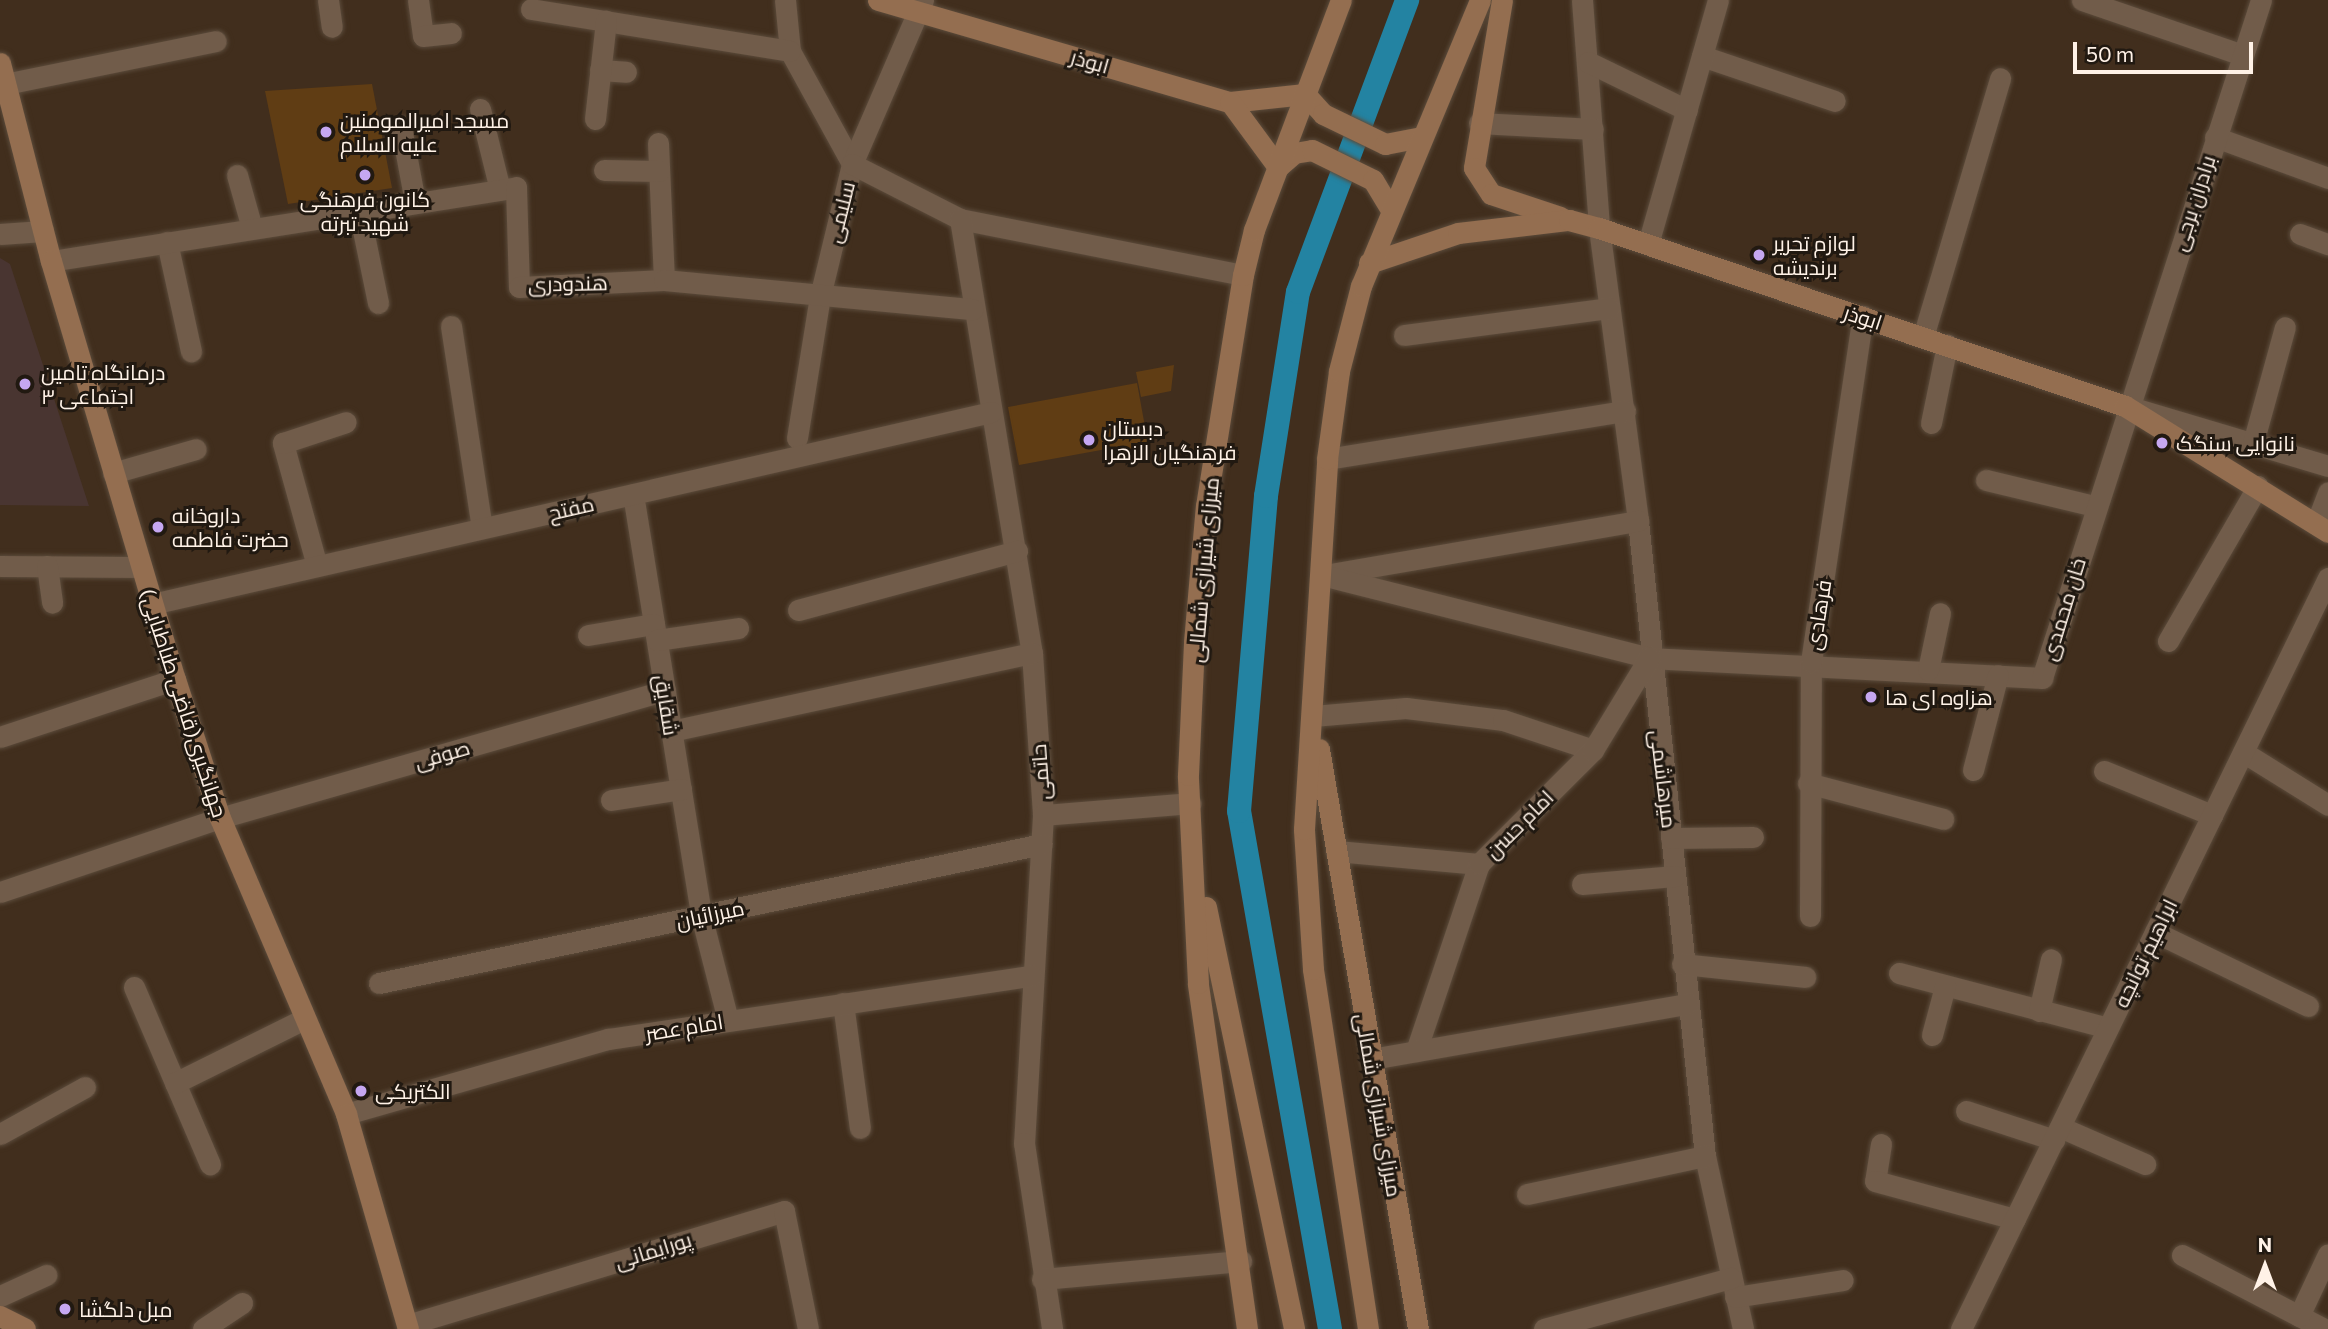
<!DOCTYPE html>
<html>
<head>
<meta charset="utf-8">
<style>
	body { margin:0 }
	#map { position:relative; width:2328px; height:1329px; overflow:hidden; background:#412e1d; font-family:Commissioner,Cairo,sans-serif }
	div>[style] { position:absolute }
	.medical>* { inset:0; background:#493531 }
	.canal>* { height:24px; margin:-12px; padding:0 12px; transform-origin:12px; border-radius:12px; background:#2383a2 }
	.building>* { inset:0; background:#603d14 }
	.roads { filter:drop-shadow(0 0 2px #5b4b3b) drop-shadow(0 0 2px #5b4b3b) }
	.street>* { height:21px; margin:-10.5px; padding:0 10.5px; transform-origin:10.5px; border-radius:10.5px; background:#715c4a }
	.secondary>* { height:21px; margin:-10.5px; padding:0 10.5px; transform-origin:10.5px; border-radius:10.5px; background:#946e50 }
	.dots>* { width:19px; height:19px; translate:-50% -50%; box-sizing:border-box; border:4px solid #211911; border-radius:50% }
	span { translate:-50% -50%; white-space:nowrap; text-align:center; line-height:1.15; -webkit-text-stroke:6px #211911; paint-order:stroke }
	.street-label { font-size:21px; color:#fff2e7 }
	.poi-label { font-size:21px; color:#fff2e7 }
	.left { translate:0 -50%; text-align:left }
	.north { position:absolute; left:2230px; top:1231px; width:70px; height:70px; -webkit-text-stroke:5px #211911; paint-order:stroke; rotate:0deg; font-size:19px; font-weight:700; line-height:28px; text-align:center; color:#fff2e7 }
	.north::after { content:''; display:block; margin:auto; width:24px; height:32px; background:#fff2e7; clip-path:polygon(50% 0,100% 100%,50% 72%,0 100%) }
	.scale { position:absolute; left:2073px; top:42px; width:180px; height:32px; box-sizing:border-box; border:4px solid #fff2e7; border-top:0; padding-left:9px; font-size:21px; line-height:24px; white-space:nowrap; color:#fff2e7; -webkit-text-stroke:5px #211911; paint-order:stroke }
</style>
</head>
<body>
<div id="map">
	<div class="medical">
		<div style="clip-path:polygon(0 258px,10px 264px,89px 506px,0 505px)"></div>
	</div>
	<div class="canal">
		<div style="left:1330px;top:1329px;width:526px;rotate:-99.96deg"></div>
		<div style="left:1239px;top:811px;width:316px;rotate:-85.1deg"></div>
		<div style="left:1266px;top:496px;width:206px;rotate:-81.1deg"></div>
		<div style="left:1298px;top:292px;width:312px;rotate:-69.5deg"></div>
	</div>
	<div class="building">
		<div style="clip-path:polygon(372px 84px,392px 188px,288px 204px,265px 91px)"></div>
		<div style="clip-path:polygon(1174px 365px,1171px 391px,1141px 397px,1136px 372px)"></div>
		<div style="clip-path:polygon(1137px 383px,1150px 454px,1125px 459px,1123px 446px,1019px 465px,1008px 407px)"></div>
	</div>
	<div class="roads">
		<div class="street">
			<div style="left:328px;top:0;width:27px;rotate:82deg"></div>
			<div style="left:418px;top:0;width:36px;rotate:82deg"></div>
			<div style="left:423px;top:36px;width:28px;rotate:-6deg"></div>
			<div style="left:785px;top:0;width:51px;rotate:84.4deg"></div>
			<div style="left:790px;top:51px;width:129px;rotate:61.2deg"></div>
			<div style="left:852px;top:164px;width:136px;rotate:103.6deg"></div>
			<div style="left:820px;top:296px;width:144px;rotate:99.2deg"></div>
			<div style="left:923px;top:0;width:179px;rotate:113.4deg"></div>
			<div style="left:852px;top:164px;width:121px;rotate:27deg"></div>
			<div style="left:960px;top:219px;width:288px;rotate:11.2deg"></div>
			<div style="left:1582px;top:0;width:229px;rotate:85.7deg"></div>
			<div style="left:1599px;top:228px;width:296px;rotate:82.4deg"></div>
			<div style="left:1638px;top:521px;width:639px;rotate:83.98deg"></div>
			<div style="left:1705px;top:1156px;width:177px;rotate:77.6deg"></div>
			<div style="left:2082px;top:0;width:170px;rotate:18.9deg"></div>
			<div style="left:531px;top:9px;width:262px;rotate:9.2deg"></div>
			<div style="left:1702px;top:56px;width:140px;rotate:18.7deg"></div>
			<div style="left:1588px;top:62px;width:110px;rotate:25.9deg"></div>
			<div style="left:600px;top:70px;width:26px;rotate:4deg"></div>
			<div style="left:5px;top:84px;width:215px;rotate:-11.5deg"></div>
			<div style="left:480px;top:109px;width:83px;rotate:76.1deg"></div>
			<div style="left:595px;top:119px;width:99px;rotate:-83.6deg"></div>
			<div style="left:1479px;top:123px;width:114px;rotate:3deg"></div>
			<div style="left:401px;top:127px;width:76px;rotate:79.4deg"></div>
			<div style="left:2215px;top:137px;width:120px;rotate:19.9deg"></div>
			<div style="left:658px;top:143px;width:137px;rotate:87.5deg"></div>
			<div style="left:604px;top:170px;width:55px;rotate:1deg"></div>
			<div style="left:237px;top:175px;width:55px;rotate:74.2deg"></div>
			<div style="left:359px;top:211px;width:94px;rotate:78.3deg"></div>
			<div style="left:960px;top:219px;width:440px;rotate:80.6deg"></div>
			<div style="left:1032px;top:653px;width:162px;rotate:86.1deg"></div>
			<div style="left:1043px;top:815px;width:329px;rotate:93.3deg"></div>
			<div style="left:1024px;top:1143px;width:188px;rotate:81.4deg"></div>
			<div style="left:0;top:234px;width:43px;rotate:-4deg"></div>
			<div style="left:2300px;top:234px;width:30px;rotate:20deg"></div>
			<div style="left:167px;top:242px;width:112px;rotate:77.6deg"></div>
			<div style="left:1648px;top:244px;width:254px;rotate:-74deg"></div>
			<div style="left:51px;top:261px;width:471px;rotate:-9deg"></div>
			<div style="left:516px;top:187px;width:100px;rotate:88.3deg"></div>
			<div style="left:519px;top:287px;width:145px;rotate:-2.8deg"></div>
			<div style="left:664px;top:280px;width:310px;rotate:5.4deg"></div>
			<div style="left:451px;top:326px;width:204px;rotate:81.3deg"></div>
			<div style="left:1404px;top:335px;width:207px;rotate:-7.5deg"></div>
			<div style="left:1923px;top:337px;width:270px;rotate:-73.4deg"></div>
			<div style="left:2137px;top:409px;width:199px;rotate:16.6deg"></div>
			<div style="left:1931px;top:423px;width:80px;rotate:-78.4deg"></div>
			<div style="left:2253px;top:443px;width:120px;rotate:-74.6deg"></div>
			<div style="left:1327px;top:459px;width:302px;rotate:-9.2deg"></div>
			<div style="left:113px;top:473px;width:86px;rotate:-16.1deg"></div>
			<div style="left:1986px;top:480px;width:111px;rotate:13.5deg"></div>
			<div style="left:633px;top:494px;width:426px;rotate:80.8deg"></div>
			<div style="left:701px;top:915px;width:108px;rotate:75.6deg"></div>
			<div style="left:2316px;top:524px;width:34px;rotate:-69deg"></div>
			<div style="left:0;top:566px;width:140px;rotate:0.4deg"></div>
			<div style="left:47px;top:566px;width:37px;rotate:82deg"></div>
			<div style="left:317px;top:566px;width:128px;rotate:-105.5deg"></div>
			<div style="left:283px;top:443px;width:66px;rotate:-18.4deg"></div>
			<div style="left:1330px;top:574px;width:313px;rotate:-9.8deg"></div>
			<div style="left:1322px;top:575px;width:337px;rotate:14.2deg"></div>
			<div style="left:1649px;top:658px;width:394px;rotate:2.9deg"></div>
			<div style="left:2042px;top:678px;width:712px;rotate:-72.1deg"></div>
			<div style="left:152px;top:604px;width:861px;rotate:-12.89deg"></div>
			<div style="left:798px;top:610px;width:227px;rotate:-15.1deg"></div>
			<div style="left:588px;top:635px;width:67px;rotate:-9.5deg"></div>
			<div style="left:657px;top:640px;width:82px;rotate:-8.4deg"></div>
			<div style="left:2168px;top:641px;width:179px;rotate:-59.9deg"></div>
			<div style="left:1928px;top:670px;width:58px;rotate:-78.1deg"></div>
			<div style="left:1313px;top:716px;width:93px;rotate:-4.9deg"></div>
			<div style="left:1406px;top:708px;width:98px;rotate:7.1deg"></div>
			<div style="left:1503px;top:720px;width:95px;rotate:18.4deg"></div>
			<div style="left:671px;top:731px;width:369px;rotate:-12.2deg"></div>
			<div style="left:0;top:737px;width:184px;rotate:-18.3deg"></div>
			<div style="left:2243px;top:752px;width:100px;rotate:31.9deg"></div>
			<div style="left:1973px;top:770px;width:98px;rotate:-75.3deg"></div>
			<div style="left:2104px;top:771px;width:117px;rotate:22.2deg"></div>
			<div style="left:1808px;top:783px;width:140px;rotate:14.9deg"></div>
			<div style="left:611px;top:800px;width:71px;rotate:-8.9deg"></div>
			<div style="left:1043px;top:815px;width:148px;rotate:-4.6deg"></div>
			<div style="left:1671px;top:838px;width:82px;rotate:-0.7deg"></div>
			<div style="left:1336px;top:851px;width:144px;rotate:5.2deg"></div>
			<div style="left:1582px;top:884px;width:93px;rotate:-4.9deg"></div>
			<div style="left:0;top:892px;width:232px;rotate:-18.6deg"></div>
			<div style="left:220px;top:818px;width:463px;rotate:-16deg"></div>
			<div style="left:1810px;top:916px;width:254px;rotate:-89.8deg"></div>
			<div style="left:1811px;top:662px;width:350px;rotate:-81.5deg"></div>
			<div style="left:2155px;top:932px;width:170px;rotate:25.8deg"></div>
			<div style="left:1682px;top:964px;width:124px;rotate:6deg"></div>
			<div style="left:1899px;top:973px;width:216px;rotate:14.7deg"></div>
			<div style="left:379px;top:983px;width:677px;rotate:-11.84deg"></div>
			<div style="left:134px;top:987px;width:193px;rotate:66.8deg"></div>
			<div style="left:843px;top:1003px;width:126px;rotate:82.3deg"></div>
			<div style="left:2039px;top:1011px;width:53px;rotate:-77deg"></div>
			<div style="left:1932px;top:1035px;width:51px;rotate:-75.1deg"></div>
			<div style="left:1416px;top:1051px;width:197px;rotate:-71.4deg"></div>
			<div style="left:1479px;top:864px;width:161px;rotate:-45deg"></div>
			<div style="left:1593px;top:750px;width:108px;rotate:-58.7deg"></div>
			<div style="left:1371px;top:1059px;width:321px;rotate:-9.9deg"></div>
			<div style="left:175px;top:1083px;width:144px;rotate:-26.4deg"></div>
			<div style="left:1966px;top:1111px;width:93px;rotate:18.2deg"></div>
			<div style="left:346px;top:1114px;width:273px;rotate:-16deg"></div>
			<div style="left:608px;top:1039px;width:428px;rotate:-8.5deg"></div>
			<div style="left:2060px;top:1127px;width:93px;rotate:23.5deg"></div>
			<div style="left:0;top:1134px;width:97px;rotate:-28.9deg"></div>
			<div style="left:1881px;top:1144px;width:37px;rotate:99deg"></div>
			<div style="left:1875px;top:1181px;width:145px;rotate:15.2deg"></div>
			<div style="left:1527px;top:1194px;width:182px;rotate:-12.1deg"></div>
			<div style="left:2182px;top:1255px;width:160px;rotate:27.5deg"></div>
			<div style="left:1042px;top:1279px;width:200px;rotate:-5.2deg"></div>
			<div style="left:0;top:1296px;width:51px;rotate:-24.5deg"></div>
			<div style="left:1735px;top:1297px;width:109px;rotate:-8.9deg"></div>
			<div style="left:2299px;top:1316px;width:68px;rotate:-64.9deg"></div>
			<div style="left:407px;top:1325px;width:394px;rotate:-16.8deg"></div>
			<div style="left:784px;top:1211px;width:120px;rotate:78.5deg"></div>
			<div style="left:203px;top:1329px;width:47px;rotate:-33.7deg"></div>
			<div style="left:1544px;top:1329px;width:194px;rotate:-15.3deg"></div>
			<div style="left:1961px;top:1329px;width:836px;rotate:-63.96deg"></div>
		</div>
		<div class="secondary">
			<div style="left:878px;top:0;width:366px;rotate:16.2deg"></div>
			<div style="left:1230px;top:102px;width:75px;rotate:-6.1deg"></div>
			<div style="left:1305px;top:94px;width:27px;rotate:48deg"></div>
			<div style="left:1323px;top:114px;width:69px;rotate:25.8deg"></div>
			<div style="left:1385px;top:144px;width:37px;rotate:-11deg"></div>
			<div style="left:1502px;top:0;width:170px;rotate:99.5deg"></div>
			<div style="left:1474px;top:168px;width:31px;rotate:57deg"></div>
			<div style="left:1491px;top:194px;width:73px;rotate:18.4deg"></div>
			<div style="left:0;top:63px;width:204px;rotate:75.6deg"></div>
			<div style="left:51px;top:261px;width:436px;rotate:73.5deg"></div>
			<div style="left:175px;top:679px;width:146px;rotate:72.1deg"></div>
			<div style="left:220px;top:818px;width:322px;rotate:66.9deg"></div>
			<div style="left:346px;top:1114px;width:224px;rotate:73.9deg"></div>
			<div style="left:1230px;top:102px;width:81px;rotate:53.6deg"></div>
			<div style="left:1278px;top:167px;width:21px;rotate:-41deg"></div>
			<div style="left:1294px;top:153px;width:18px;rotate:-9deg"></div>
			<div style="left:1312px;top:150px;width:68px;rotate:26.2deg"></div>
			<div style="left:1373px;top:180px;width:31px;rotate:59deg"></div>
			<div style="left:1369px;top:263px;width:94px;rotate:-18.6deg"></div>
			<div style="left:1458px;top:233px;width:112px;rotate:-6.7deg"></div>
			<div style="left:1569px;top:220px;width:31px;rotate:15deg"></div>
			<div style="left:1599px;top:228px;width:555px;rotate:18.7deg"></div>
			<div style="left:2125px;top:406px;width:239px;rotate:31.8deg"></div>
			<div style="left:1319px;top:749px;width:588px;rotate:80.31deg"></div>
			<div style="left:1206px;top:907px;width:431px;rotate:78.2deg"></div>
			<div style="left:0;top:1316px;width:28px;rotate:27deg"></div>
			<div style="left:1247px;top:1329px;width:349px;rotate:-98.1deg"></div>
			<div style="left:1198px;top:983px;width:208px;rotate:-92.8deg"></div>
			<div style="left:1188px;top:775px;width:133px;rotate:-87.4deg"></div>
			<div style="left:1194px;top:642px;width:137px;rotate:-85deg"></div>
			<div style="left:1206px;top:506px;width:234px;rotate:-80.9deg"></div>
			<div style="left:1243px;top:275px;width:46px;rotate:-76.3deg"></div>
			<div style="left:1254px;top:230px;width:246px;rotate:-69.3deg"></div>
			<div style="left:1368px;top:1329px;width:364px;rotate:-98.7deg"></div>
			<div style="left:1313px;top:969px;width:140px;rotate:-93.7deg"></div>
			<div style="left:1304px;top:829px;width:371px;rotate:-86.4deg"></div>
			<div style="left:1327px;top:459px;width:89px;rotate:-82.2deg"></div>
			<div style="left:1339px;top:371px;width:88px;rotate:-75.5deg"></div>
			<div style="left:1361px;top:286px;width:310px;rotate:-67.4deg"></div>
		</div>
	</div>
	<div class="dots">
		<div style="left:326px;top:132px;background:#c5a7f1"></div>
		<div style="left:365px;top:175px;background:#c5a7f1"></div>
		<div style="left:1759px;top:255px;background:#c5a7f1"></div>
		<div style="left:25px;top:384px;background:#c5a7f1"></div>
		<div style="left:1089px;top:440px;background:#c5a7f1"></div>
		<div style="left:2162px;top:443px;background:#c5a7f1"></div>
		<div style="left:158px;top:527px;background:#c5a7f1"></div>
		<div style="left:1871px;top:697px;background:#c5a7f1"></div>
		<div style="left:361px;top:1091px;background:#c5a7f1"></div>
		<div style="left:65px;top:1309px;background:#c5a7f1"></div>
	</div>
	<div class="street-label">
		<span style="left:1090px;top:61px;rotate:16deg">ابوذر</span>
		<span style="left:2193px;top:203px;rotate:-72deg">برادران برجی</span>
		<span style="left:840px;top:212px;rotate:-76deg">سلیمی</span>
		<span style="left:568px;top:283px;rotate:-1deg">هندودری</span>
		<span style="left:1863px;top:317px;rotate:18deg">ابوذر</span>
		<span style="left:571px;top:508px;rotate:-13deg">مفتح</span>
		<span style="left:1203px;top:570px;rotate:-85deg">میرزای شیرازی شمالی</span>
		<span style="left:2063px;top:609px;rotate:-73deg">خان محمدی</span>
		<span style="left:1818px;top:615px;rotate:-81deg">فرهادی</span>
		<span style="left:184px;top:703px;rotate:72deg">جهانگیری(قاضی طباطبایی)</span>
		<span style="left:667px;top:705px;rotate:81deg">شقایق</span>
		<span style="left:442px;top:754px;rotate:-16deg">صوفی</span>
		<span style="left:1040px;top:772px;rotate:-94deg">حاتمی</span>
		<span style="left:1664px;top:779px;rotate:83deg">میرهاشمی</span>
		<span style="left:1519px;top:824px;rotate:-45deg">امام حسن</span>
		<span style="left:710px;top:914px;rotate:-12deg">میرزائیان</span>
		<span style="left:2145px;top:953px;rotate:-64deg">ابراهیم توانچه</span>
		<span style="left:684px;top:1027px;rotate:-9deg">امام عصر</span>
		<span style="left:1379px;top:1105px;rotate:80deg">میرزای شیرازی شمالی</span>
		<span style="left:653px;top:1250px;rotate:-17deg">پورایمانی</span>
	</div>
	<div class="poi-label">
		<span class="left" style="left:340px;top:132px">مسجد امیرالمومنین<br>علیه السلام</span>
		<span style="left:365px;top:211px">کانون فرهنگی<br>شهید تبرته</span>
		<span class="left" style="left:1773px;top:255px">لوازم تحریر<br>برندیشه</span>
		<span class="left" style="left:41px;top:384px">درمانگاه تامین<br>اجتماعی ۳</span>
		<span class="left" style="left:1103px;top:440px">دبستان<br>فرهنگیان الزهرا</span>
		<span class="left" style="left:2176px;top:443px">نانوایی سنگک</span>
		<span class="left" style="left:172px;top:527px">داروخانه<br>حضرت فاطمه</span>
		<span class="left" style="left:1885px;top:697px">هزاوه ای ها</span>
		<span class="left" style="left:375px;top:1091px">الکتریکی</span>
		<span class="left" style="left:79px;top:1309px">مبل دلگشا</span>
	</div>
	<div class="north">N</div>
	<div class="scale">50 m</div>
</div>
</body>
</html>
